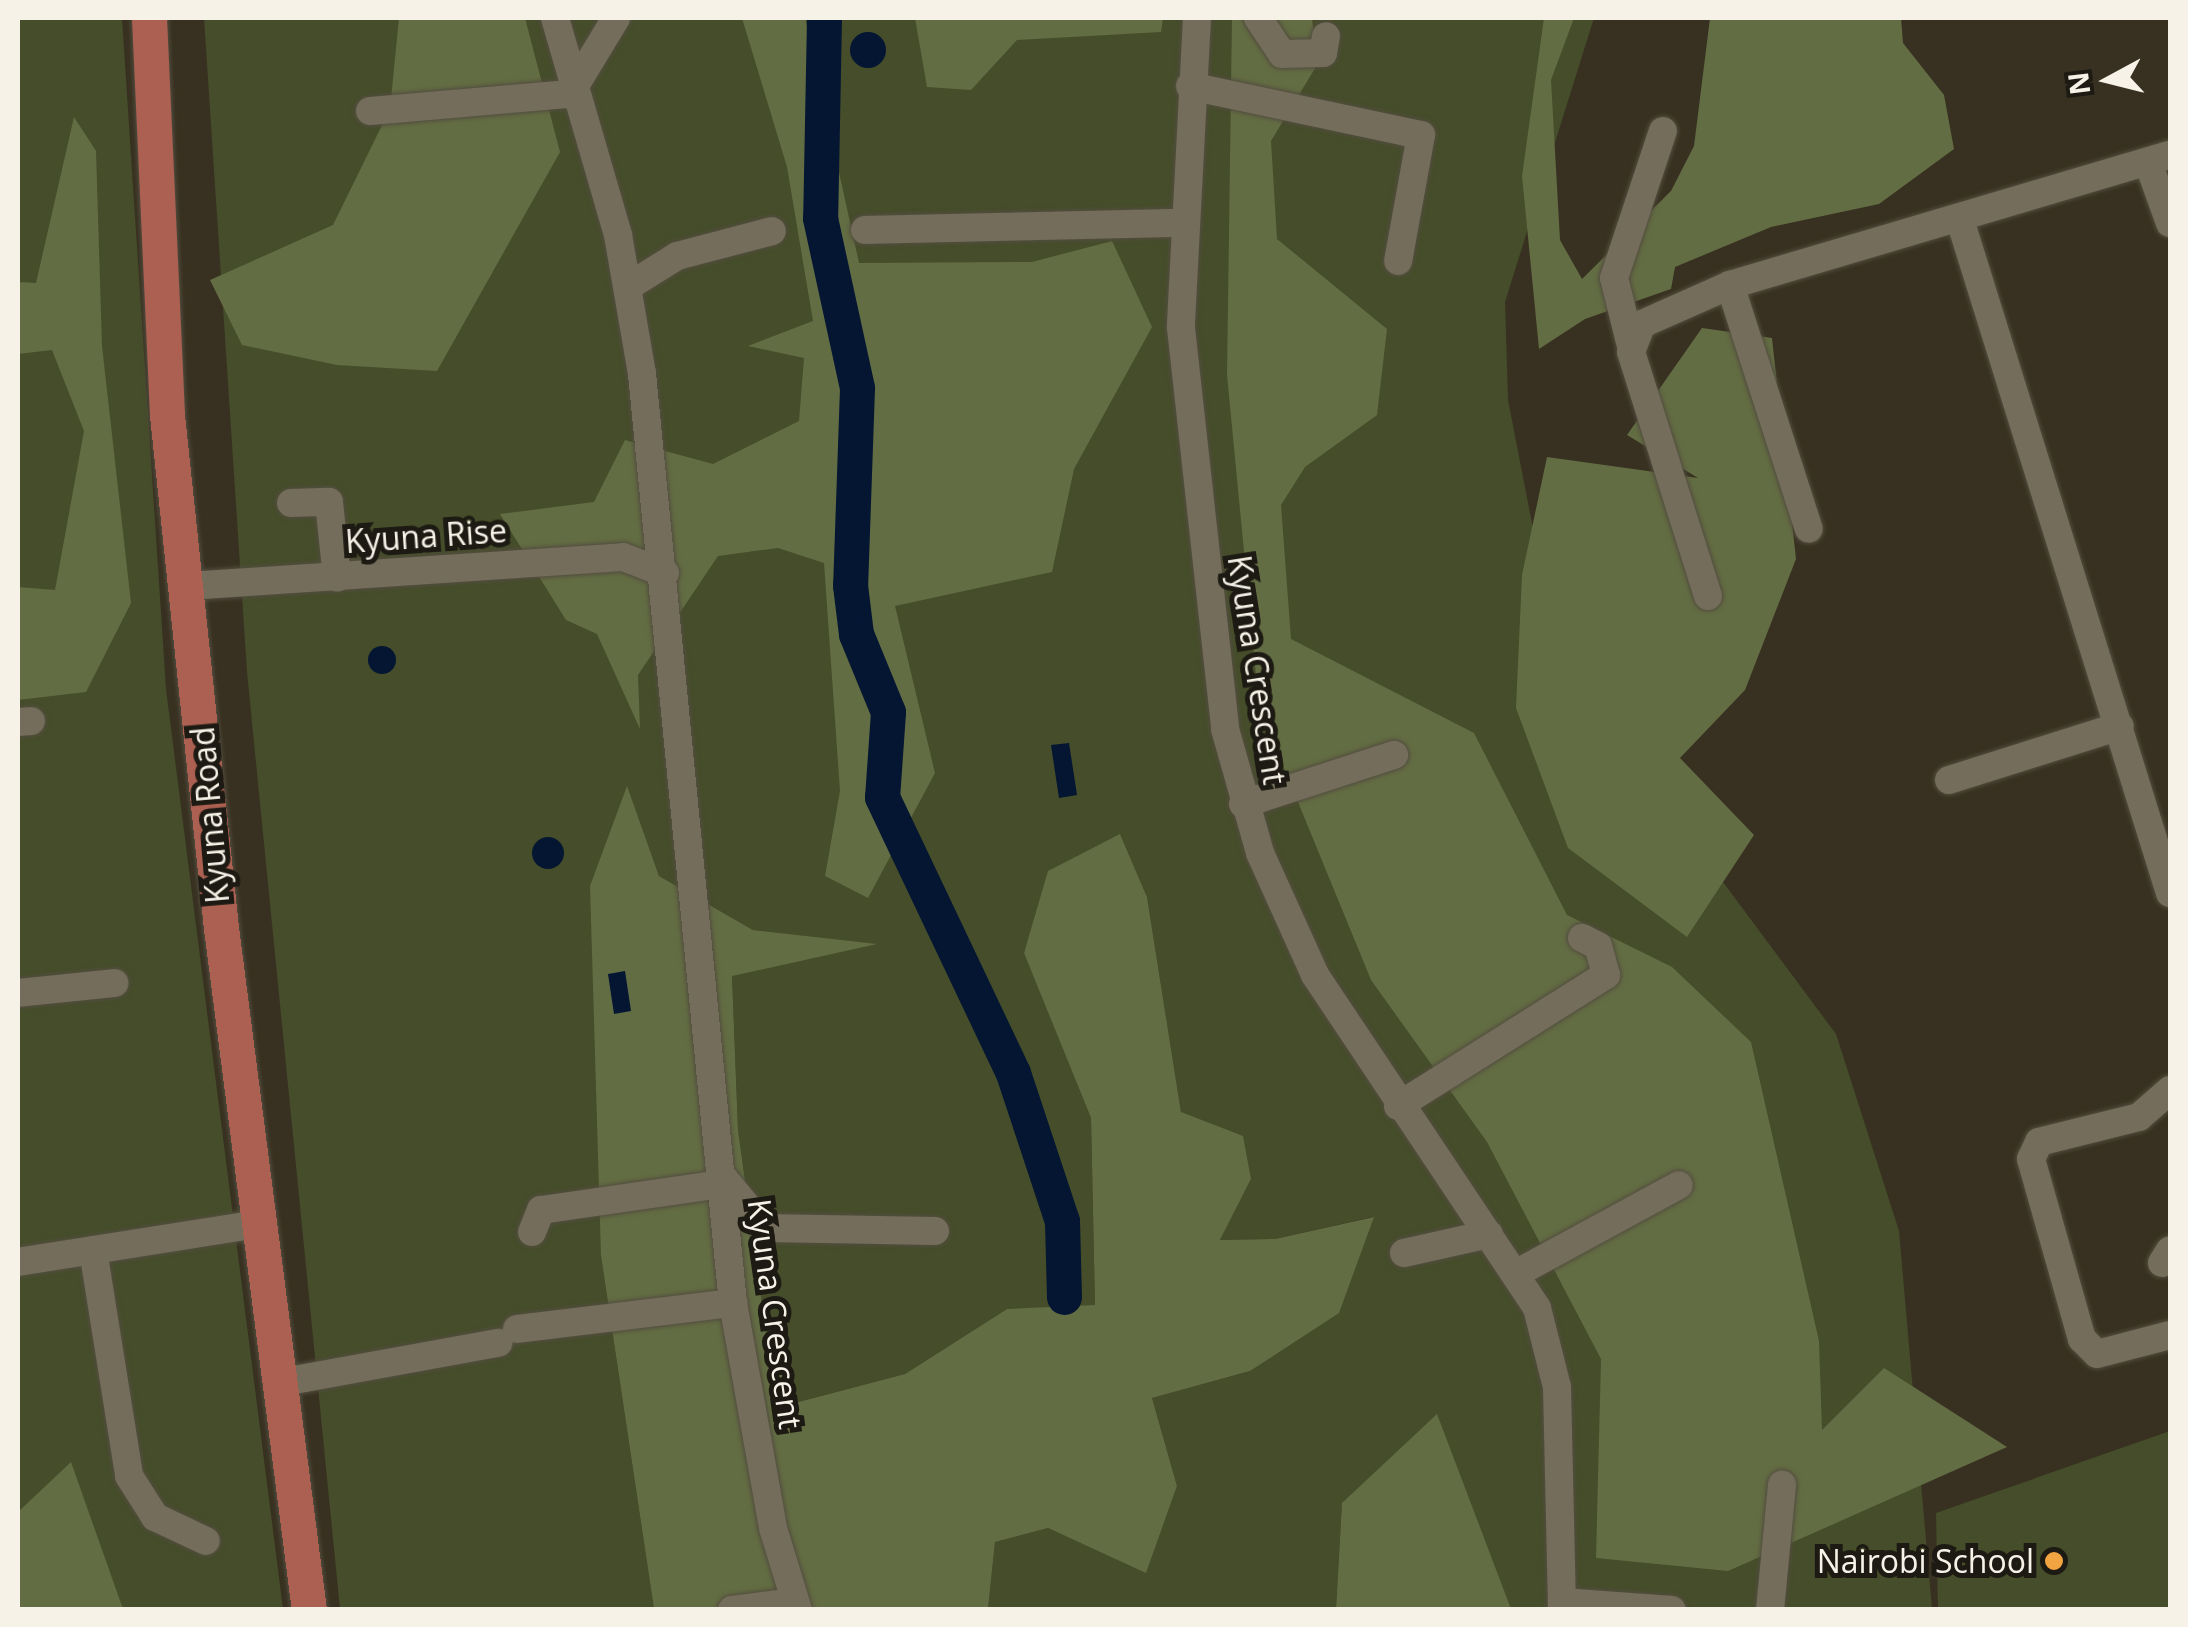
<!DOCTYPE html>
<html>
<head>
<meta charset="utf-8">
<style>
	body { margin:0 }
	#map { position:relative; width:2188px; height:1627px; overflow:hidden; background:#383121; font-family:"Open Sans",sans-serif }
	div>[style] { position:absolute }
	.green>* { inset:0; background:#454d2a }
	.forest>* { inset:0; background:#636d43 }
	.water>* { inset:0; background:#041632 }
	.round { border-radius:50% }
	.river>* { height:35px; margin:-17.5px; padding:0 17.5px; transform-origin:17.5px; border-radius:17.5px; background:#041632 }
	.roads { filter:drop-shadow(0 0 2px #534d3f) drop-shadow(0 0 2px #534d3f) }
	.minor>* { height:28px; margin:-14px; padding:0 14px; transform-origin:14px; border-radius:14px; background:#746d5b }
	.major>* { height:35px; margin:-17.5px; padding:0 17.5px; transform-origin:17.5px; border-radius:17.5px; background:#ab6051 }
	.dots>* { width:28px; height:28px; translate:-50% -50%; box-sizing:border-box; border:5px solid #1c1a12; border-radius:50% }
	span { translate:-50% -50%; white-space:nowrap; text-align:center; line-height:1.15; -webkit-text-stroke:10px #1c1a12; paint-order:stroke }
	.street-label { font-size:32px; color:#f6f2e8 }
	.poi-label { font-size:32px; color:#f6f2e8 }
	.right { translate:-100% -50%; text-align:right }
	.frame { position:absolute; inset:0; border:20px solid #f6f2e8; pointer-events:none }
	.north { position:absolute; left:2058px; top:30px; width:100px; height:100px; -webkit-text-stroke:8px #1c1a12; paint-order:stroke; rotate:263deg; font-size:28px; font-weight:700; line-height:40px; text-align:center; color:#f6f2e8 }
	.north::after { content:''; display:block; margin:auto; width:35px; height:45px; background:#f6f2e8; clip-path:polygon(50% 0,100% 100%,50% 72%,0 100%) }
</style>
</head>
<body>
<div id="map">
	<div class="green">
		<div style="clip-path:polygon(18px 18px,122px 18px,166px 689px,283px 1609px,18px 1609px)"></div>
		<div style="clip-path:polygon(204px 18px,1594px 18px,1505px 302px,1508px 400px,1545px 590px,1662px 800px,1836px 1034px,1899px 1231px,1932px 1609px,1511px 1609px,1342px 1503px,1336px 1609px,988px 1609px,995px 1542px,1048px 1528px,1146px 1572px,1177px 1486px,1152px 1398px,1250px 1371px,1372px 1217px,1275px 1239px,1220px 1240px,1251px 1179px,1181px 1112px,1147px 897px,1120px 834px,1024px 952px,1091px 1118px,1095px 1306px,1007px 1309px,905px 1374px,797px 1402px,768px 1349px,738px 1130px,732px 975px,873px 944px,753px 930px,659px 876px,627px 788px,601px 1256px,654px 1609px,340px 1609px,247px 672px)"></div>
		<div style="clip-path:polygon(2170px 1431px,2170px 1609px,1938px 1609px,1936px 1513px)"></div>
	</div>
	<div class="forest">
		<div style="clip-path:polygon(399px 18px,525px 18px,560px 152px,437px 371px,337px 365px,242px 345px,210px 280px,333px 225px,390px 109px)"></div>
		<div style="clip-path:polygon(742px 18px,805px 18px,859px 263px,1032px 262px,1112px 241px,1152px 327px,1074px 469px,1052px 572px,895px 606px,935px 773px,868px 898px,825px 876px,840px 791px,824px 563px,778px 548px,718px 556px,638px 675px,640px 729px,597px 634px,566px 620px,500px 514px,594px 502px,625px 440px,713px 464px,799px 421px,804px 358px,748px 346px,813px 321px,787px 167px)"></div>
		<div style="clip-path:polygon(915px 18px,1163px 18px,1161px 32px,1017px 40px,971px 90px,927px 87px)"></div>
		<div style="clip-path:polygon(1232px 18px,1312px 18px,1317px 65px,1271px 141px,1277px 239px,1387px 329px,1377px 415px,1305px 467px,1281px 505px,1291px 639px,1474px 733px,1567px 915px,1672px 967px,1751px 1042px,1819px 1341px,1822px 1430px,1884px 1368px,2007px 1447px,1728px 1571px,1596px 1558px,1601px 1359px,1487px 1142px,1371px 980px,1259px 707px,1227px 375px)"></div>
		<div style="clip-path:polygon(1544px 18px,1574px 18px,1551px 80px,1560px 240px,1582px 279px,1671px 191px,1694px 146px,1710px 18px,1901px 18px,1903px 43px,1944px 95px,1954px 149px,1879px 204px,1771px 227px,1675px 267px,1671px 289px,1585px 319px,1539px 349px,1522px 176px)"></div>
		<div style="clip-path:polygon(74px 117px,96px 151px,102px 346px,131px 603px,86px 692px,18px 700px,18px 587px,55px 590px,84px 431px,52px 350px,18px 354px,18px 282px,36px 283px)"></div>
		<div style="clip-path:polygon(1702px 328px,1772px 338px,1796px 559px,1745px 690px,1680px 758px,1754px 835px,1687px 937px,1568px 848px,1516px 708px,1522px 575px,1547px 457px,1698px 478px,1627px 435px)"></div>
		<div style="clip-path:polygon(627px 786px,659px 876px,753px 930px,877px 944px,732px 976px,738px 1130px,768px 1348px,798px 1402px,905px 1374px,1007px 1309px,1095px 1305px,1091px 1118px,1024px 953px,1048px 871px,1120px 834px,1147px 897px,1181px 1112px,1243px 1136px,1251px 1179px,1220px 1240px,1275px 1239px,1374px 1217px,1339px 1313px,1250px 1371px,1152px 1398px,1177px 1486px,1146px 1573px,1048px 1528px,995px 1542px,988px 1609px,654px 1609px,601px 1256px,590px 886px)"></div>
		<div style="clip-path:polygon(1437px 1414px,1511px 1609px,1336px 1609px,1342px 1503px)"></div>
		<div style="clip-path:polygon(71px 1462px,123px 1609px,18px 1609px,18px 1512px)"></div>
	</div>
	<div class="water">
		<div class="round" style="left:850px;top:32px;width:36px;height:36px"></div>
		<div class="round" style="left:368px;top:646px;width:28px;height:28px"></div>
		<div style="clip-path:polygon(1069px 743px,1077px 795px,1059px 798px,1051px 745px)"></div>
		<div class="round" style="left:532px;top:837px;width:32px;height:32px"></div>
		<div style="clip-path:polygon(625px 971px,631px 1011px,614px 1014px,608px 974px)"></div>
	</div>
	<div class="river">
		<div style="left:824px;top:18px;width:200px;rotate:91.1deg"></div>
		<div style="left:820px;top:218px;width:174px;rotate:77.7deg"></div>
		<div style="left:857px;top:388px;width:197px;rotate:92deg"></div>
		<div style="left:850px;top:585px;width:49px;rotate:83deg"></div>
		<div style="left:856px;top:634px;width:84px;rotate:67.7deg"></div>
		<div style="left:888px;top:712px;width:85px;rotate:94deg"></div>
		<div style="left:882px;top:797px;width:306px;rotate:64.6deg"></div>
		<div style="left:1013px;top:1073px;width:156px;rotate:71.7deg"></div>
		<div style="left:1062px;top:1221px;width:76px;rotate:88.5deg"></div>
	</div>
	<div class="roads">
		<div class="minor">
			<div style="left:555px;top:18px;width:226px;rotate:73.8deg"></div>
			<div style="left:618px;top:235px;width:141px;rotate:80.2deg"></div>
			<div style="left:642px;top:374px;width:933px;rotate:84.41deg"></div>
			<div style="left:733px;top:1303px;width:229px;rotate:79.9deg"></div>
			<div style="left:773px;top:1528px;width:86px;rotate:73deg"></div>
			<div style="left:1197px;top:18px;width:310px;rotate:93deg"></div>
			<div style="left:1181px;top:328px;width:403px;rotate:83.7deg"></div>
			<div style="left:1225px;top:729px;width:129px;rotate:74.2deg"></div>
			<div style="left:1260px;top:853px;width:134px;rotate:65.7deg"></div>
			<div style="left:1315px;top:975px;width:400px;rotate:56.3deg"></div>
			<div style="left:1537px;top:1308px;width:81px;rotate:75.8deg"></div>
			<div style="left:1557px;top:1387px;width:223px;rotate:88.7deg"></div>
			<div style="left:1258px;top:18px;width:43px;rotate:56.3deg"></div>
			<div style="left:1282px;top:54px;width:41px;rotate:-1.4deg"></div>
			<div style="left:1323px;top:53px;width:17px;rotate:-80deg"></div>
			<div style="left:1190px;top:86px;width:236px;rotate:12deg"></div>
			<div style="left:1421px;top:135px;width:128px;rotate:100.3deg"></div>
			<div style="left:370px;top:111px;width:201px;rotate:-4.9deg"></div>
			<div style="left:570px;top:94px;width:89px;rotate:-58.8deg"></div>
			<div style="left:2148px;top:162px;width:65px;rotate:70.2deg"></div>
			<div style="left:1961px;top:223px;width:702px;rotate:72.68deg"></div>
			<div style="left:865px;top:230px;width:315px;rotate:-1.3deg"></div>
			<div style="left:1730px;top:285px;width:256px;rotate:72.1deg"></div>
			<div style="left:629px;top:286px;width:57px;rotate:-32deg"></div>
			<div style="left:677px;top:256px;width:98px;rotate:-14.7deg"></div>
			<div style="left:1630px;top:342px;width:66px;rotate:-104deg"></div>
			<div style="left:1614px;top:278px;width:155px;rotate:-71.6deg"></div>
			<div style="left:291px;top:503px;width:38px;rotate:-2deg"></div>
			<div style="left:329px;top:502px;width:76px;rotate:84deg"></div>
			<div style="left:188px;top:586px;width:436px;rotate:-3.8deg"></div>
			<div style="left:623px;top:557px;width:45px;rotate:20.9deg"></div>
			<div style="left:1708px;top:596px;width:256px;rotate:-107.5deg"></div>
			<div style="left:1631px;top:352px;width:30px;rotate:-69deg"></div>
			<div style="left:1642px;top:324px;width:96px;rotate:-23.9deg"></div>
			<div style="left:1730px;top:285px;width:459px;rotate:-16.5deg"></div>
			<div style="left:18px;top:722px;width:13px;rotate:-4deg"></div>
			<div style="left:1949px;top:780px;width:179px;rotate:-17.5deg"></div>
			<div style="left:1243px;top:804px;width:159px;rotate:-18deg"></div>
			<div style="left:18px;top:993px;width:97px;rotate:-5.9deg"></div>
			<div style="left:2170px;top:1090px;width:41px;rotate:138.9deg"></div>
			<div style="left:2139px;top:1117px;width:103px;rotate:166deg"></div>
			<div style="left:2039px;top:1142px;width:19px;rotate:115deg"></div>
			<div style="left:2031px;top:1159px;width:187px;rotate:74.2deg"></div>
			<div style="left:2082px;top:1339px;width:21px;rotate:45deg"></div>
			<div style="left:2097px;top:1354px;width:75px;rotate:-14.6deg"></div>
			<div style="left:1398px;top:1106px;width:246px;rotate:-32.2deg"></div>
			<div style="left:1606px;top:975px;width:30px;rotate:-105deg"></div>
			<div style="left:1598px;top:946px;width:18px;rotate:-153deg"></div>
			<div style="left:721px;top:1175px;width:69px;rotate:50.3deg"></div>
			<div style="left:765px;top:1228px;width:170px;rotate:1deg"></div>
			<div style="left:532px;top:1232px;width:24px;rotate:-68deg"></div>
			<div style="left:541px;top:1210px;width:183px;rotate:-8.2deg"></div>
			<div style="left:93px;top:1250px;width:229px;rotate:80.9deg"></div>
			<div style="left:129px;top:1476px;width:49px;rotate:57.6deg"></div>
			<div style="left:155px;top:1517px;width:56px;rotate:25.2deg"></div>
			<div style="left:1404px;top:1253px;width:87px;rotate:-12.6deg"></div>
			<div style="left:18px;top:1262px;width:248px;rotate:-9deg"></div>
			<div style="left:2162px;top:1263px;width:15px;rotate:-58deg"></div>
			<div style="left:1517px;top:1273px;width:184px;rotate:-28.5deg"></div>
			<div style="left:517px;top:1329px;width:218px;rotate:-6.9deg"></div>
			<div style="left:283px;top:1382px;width:219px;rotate:-10.3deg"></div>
			<div style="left:1562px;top:1602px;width:110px;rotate:4.2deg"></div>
			<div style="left:732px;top:1610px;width:63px;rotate:-7.4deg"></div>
			<div style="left:1770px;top:1610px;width:126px;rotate:-84.5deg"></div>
		</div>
		<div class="major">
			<div style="left:149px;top:18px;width:397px;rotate:87.4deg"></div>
			<div style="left:167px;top:415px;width:516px;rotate:83.99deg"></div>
			<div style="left:221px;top:928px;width:688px;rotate:82.65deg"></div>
		</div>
	</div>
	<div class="dots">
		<div style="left:2054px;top:1561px;background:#f3a442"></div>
	</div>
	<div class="street-label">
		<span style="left:426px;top:536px;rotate:-4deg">Kyuna Rise</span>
		<span style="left:1257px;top:670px;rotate:81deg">Kyuna Crescent</span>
		<span style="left:210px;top:815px;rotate:-95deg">Kyuna Road</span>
		<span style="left:775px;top:1314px;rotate:82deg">Kyuna Crescent</span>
	</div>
	<div class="poi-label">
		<span class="right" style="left:2034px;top:1561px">Nairobi School</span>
	</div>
	<div class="frame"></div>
	<div class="north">N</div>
</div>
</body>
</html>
